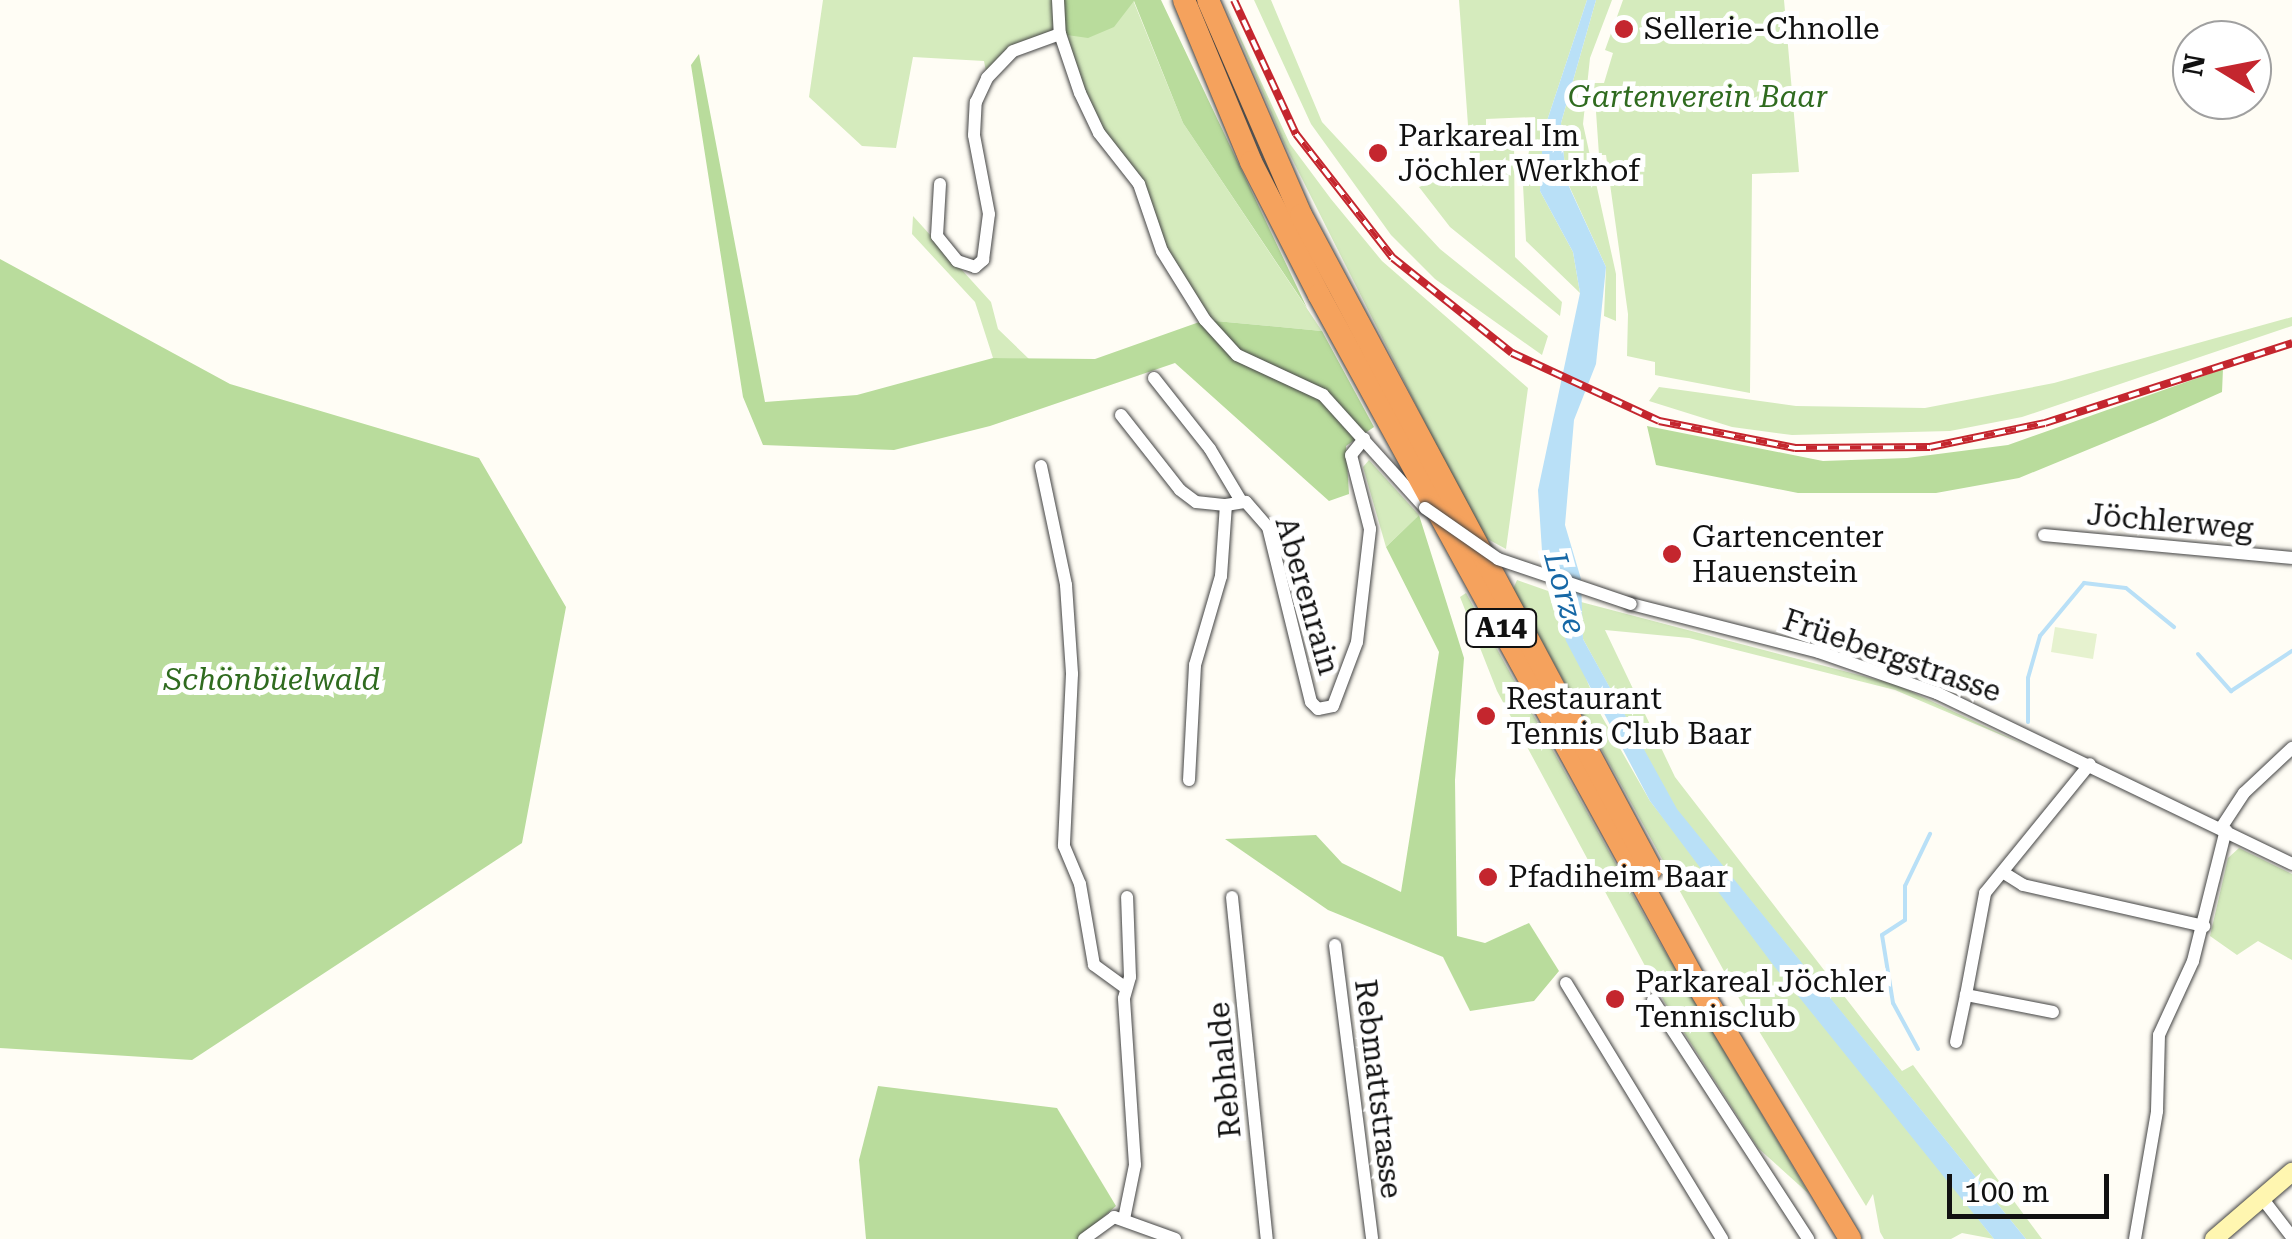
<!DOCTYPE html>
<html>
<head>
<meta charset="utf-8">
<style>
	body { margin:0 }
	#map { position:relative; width:2292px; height:1239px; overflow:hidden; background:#fffdf5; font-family:"Roboto Serif",serif }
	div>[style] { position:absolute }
	.green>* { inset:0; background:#d5ebbd }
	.forest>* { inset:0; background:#b9dc9c }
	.pitch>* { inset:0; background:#e6f2cf }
	.water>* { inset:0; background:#b9e0f7 }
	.stream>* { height:4px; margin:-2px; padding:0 2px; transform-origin:2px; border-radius:2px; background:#b9e0f7 }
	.roads { filter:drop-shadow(0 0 2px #444) drop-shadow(0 0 2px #444) }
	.street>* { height:12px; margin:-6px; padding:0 6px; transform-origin:6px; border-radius:6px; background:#fff }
	.secondary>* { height:18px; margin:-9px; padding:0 9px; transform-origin:9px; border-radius:9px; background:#fff6b0 }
	.highway>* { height:22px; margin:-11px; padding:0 11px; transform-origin:11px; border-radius:11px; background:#f5a25d }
	.rail>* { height:8px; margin-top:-4px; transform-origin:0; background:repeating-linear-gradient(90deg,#fff 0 11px,#c4262e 0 22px); box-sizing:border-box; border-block:2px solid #c4262e }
	.bridges { filter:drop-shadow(0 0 2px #444) drop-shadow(0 0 2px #444) }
	.street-bridge>* { height:12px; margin:-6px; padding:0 6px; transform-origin:6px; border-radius:6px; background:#fff }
	.dots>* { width:28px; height:28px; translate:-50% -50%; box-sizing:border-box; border:5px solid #fff; border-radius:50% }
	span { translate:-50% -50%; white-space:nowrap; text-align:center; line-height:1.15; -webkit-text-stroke:10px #fff; paint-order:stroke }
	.shield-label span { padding:2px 8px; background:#fff; border:2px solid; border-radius:8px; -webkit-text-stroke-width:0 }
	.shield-label { font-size:28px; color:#111; font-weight:700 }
	.poi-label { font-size:30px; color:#111 }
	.left { translate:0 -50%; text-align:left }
	.park-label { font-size:30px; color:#2f6b1f; font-style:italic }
	.street-label { font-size:30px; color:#111 }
	.water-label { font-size:32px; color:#1768a6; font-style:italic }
	.north { position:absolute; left:2172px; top:20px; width:100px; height:100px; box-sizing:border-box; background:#fff; border:2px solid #a0a0a0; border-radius:50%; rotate:280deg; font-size:28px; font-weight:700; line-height:40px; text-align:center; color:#111 }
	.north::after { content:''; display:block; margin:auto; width:35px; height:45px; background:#c4262e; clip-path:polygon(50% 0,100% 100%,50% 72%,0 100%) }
	.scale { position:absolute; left:1947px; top:1174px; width:162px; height:45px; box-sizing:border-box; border:5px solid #111; border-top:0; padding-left:12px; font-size:30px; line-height:35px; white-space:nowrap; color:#111; -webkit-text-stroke:8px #fff; paint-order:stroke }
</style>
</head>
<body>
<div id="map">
	<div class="green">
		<div style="clip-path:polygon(823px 0,1133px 0,1183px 123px,1322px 331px,1205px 320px,1162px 251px,1149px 208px,1108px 147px,1060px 34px,1046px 35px,987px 77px,984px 61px,913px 57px,896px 148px,862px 146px,809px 97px)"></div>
		<div style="clip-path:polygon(1223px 0,1290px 144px,1331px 199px,1382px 261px,1528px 388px,1506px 549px,1482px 536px,1284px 143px)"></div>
		<div style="clip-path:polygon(1254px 0,1271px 0,1322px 122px,1440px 249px,1548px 336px,1542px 355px,1435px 279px,1391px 235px,1311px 124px)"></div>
		<div style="clip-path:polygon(1459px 0,1587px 0,1543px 133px,1540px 191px,1573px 252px,1580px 293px,1526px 241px,1523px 185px,1535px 117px,1486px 119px,1486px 134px,1514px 140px,1515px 257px,1562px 302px,1560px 316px,1450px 227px,1419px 187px,1471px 167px)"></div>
		<div style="clip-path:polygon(1596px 0,1612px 0,1590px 58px,1583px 124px,1616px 274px,1616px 321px,1604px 316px,1606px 267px,1566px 179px,1561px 123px)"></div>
		<div style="clip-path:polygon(1623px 0,1784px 0,1799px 172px,1752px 174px,1750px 393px,1655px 375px,1655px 362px,1627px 356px,1628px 314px,1606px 155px,1599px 155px,1594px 83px,1604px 83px,1613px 53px,1605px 50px)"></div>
		<div style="clip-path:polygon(913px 216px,991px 302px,998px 329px,1029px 359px,993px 358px,975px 302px,912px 234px)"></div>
		<div style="clip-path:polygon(2292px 317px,2292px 326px,2022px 417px,1950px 431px,1792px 435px,1732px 427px,1649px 401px,1659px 387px,1796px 406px,1925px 408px,2054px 383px)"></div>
		<div style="clip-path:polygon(1369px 460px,1419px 515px,1386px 547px,1363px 467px)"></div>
		<div style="clip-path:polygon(1517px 580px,1551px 592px,1601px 715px,1650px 801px,1994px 1239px,1962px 1233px,1951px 1239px,1884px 1239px,1880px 1232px,1873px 1194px,1866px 1206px,1740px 1000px,1513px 589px)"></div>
		<div style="clip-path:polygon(1466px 593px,1654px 933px,1809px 1194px,1758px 1148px,1665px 1003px,1497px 691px,1460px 597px)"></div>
		<div style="clip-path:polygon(1581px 602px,1897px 685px,2027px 746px,1895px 690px,1689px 638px,1605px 630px,1675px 777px,1902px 1071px,1913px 1065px,2042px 1239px,2026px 1239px,1676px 809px,1583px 639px)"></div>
		<div style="clip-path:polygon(2239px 848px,2292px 874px,2292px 960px,2258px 941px,2237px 955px,2210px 936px,2228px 858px)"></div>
	</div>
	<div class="forest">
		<div style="clip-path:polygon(1058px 0,1161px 0,1307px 308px,1183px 123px,1134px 1px,1114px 27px,1088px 38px,1060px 34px)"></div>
		<div style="clip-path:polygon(699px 54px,765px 402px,857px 395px,993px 358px,1095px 359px,1205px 320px,1322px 331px,1374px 427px,1346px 446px,1349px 494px,1329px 501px,1175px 363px,990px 426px,894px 450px,763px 445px,743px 397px,691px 65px)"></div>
		<div style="clip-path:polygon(0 259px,230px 384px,479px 458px,566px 607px,522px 843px,192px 1060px,0 1048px)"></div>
		<div style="clip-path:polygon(2223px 369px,2222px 392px,2155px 422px,2019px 478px,1936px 493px,1798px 493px,1656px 465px,1647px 426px,1823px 461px,1907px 458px,2008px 445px)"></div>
		<div style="clip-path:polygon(1419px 515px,1464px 658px,1455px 780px,1457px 936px,1485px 943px,1529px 923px,1559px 971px,1534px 1001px,1470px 1011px,1443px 957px,1328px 910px,1225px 839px,1316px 835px,1342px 863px,1401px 892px,1439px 652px,1386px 547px)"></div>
		<div style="clip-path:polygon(878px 1086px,1057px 1108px,1116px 1206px,1078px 1239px,866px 1239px,859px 1160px)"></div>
	</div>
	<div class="pitch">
		<div style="clip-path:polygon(2055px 627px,2097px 634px,2093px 659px,2051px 652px)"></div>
	</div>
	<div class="water">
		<div style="clip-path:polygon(1587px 0,1596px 0,1561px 123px,1566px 180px,1606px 267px,1596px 364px,1574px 420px,1565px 525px,1581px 579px,1583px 639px,1677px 809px,2026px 1239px,1994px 1239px,1774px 966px,1650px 801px,1566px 641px,1542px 551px,1538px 490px,1580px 293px,1573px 252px,1540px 191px,1543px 133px)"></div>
	</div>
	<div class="stream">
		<div style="left:2198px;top:654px;width:50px;rotate:48.3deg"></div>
		<div style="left:2231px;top:691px;width:73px;rotate:-33.3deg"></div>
		<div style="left:2028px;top:722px;width:44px;rotate:-90deg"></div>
		<div style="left:2028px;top:678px;width:44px;rotate:-74.1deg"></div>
		<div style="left:2040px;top:636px;width:69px;rotate:-50.3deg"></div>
		<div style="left:2084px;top:583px;width:42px;rotate:6.8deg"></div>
		<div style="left:2126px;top:588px;width:62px;rotate:39.1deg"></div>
		<div style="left:1918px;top:1049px;width:52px;rotate:-118.5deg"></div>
		<div style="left:1893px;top:1003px;width:69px;rotate:-99.2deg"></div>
		<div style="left:1882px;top:935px;width:27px;rotate:-33deg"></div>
		<div style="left:1905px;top:920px;width:34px;rotate:-90deg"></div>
		<div style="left:1905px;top:886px;width:58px;rotate:-64.3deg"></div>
	</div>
	<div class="roads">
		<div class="street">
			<div style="left:1058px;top:0;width:34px;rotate:87deg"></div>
			<div style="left:1060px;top:34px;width:62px;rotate:71.3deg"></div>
			<div style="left:1080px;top:93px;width:44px;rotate:64.6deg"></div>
			<div style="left:1099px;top:133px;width:65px;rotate:51.9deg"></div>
			<div style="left:1139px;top:184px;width:71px;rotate:71.1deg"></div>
			<div style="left:1162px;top:251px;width:81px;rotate:58.1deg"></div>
			<div style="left:1205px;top:320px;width:47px;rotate:47.6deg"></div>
			<div style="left:1237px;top:355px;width:95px;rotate:24.9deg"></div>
			<div style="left:1323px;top:395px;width:152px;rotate:47.9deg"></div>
			<div style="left:940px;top:184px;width:52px;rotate:93.3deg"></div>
			<div style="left:937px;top:236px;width:32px;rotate:51deg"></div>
			<div style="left:957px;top:261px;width:19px;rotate:18deg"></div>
			<div style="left:975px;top:267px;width:11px;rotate:-41deg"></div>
			<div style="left:983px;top:260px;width:46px;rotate:-82.6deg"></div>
			<div style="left:989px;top:214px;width:80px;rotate:-100.8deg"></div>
			<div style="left:974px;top:135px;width:33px;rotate:-87deg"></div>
			<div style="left:976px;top:102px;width:26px;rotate:-65deg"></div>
			<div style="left:987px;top:78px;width:37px;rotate:-46deg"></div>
			<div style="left:1013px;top:51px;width:50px;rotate:-19.9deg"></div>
			<div style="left:1154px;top:378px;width:90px;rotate:51.7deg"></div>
			<div style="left:1210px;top:449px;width:61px;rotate:59.2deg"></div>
			<div style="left:1121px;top:415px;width:95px;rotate:51.8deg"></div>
			<div style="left:1180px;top:490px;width:20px;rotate:37deg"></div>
			<div style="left:1196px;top:502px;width:30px;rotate:6deg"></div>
			<div style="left:1041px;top:466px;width:122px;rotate:78.1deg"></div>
			<div style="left:1066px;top:585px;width:89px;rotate:86.1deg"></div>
			<div style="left:1072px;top:674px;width:172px;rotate:92.7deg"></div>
			<div style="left:1064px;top:846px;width:41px;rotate:67.2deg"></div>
			<div style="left:1080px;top:884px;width:82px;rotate:80.2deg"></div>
			<div style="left:1094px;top:965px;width:39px;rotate:36deg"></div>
			<div style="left:2044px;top:535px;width:249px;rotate:5.3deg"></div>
			<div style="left:1631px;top:604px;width:194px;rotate:14.3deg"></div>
			<div style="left:1819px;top:652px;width:125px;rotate:19.2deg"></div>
			<div style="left:1937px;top:693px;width:394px;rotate:25.7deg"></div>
			<div style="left:1189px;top:780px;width:115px;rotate:-87deg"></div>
			<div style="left:1195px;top:665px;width:93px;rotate:-73.7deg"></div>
			<div style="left:1221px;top:576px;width:71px;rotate:-86deg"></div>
			<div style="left:1226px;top:505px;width:20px;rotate:-9deg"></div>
			<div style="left:1246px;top:502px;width:33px;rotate:49deg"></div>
			<div style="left:1268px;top:527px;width:180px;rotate:76.2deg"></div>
			<div style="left:1311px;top:702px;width:10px;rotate:45deg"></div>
			<div style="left:1318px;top:709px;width:15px;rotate:-11deg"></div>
			<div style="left:1333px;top:706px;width:68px;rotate:-69.4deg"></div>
			<div style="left:1357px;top:642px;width:114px;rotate:-83.4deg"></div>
			<div style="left:1370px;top:529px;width:76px;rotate:-104.4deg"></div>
			<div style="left:1351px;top:455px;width:21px;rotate:-51deg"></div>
			<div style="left:2221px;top:828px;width:42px;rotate:-56.7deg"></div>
			<div style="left:2244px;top:793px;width:66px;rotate:-43.2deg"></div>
			<div style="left:2004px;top:873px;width:22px;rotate:32deg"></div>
			<div style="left:2023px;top:885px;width:186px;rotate:12.8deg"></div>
			<div style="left:1232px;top:897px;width:344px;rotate:84.2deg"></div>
			<div style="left:1335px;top:945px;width:296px;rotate:82.8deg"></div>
			<div style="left:1566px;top:983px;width:300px;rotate:58.6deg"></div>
			<div style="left:1653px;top:1000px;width:285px;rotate:57deg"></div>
			<div style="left:2053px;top:1012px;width:89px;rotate:-168.9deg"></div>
			<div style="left:1966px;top:995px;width:104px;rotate:-79.4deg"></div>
			<div style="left:1985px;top:893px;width:166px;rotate:-50.9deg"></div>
			<div style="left:1956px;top:1042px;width:48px;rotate:-78deg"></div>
			<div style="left:2262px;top:1198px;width:49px;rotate:52.4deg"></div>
			<div style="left:1124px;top:1219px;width:55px;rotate:-78.5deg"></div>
			<div style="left:1135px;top:1165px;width:167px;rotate:-93.8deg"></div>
			<div style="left:1124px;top:998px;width:22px;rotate:-74deg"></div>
			<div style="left:1130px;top:977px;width:80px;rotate:-92.1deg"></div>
			<div style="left:1084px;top:1239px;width:37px;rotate:-36deg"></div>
			<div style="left:1114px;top:1217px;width:65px;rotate:19.8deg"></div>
			<div style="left:2135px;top:1239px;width:130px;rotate:-80.2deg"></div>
			<div style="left:2157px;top:1111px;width:76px;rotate:-88.5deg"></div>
			<div style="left:2159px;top:1035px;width:81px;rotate:-65.3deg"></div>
			<div style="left:2193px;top:961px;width:135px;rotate:-75.9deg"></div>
		</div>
		<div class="secondary">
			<div style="left:2214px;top:1239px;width:103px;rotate:-40.7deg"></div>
		</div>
		<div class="highway">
			<div style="left:1184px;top:0;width:175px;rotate:67.5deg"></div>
			<div style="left:1251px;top:162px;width:149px;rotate:62.9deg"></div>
			<div style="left:1319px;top:295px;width:780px;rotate:61.27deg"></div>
			<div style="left:1694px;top:979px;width:303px;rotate:59deg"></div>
			<div style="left:1208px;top:0;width:234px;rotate:66.6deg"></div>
			<div style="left:1301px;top:215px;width:742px;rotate:61.85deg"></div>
		</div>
	</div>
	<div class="rail">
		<div style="left:1234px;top:0;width:148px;rotate:65.2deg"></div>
		<div style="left:1296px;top:134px;width:157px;rotate:52deg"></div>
		<div style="left:1393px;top:258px;width:152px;rotate:38.6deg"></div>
		<div style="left:1512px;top:353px;width:162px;rotate:24.8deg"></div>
		<div style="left:1659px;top:421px;width:139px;rotate:11.2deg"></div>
		<div style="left:1795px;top:448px;width:135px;rotate:-0.4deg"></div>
		<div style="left:1930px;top:447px;width:117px;rotate:-11.8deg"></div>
		<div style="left:2045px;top:423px;width:260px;rotate:-17.9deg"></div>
	</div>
	<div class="bridges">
		<div class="street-bridge">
			<div style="left:1425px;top:508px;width:89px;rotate:34.9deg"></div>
			<div style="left:1498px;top:559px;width:140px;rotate:18.7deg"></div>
		</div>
	</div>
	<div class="dots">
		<div style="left:1624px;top:29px;background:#c4262e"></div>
		<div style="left:1378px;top:153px;background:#c4262e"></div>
		<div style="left:1672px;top:554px;background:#c4262e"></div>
		<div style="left:1486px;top:716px;background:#c4262e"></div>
		<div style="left:1488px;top:877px;background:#c4262e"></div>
		<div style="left:1615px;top:999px;background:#c4262e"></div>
	</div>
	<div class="shield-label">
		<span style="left:1501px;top:628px">A14</span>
	</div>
	<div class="poi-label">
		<span class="left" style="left:1644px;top:29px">Sellerie-Chnolle</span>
		<span class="left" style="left:1398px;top:153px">Parkareal Im<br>Jöchler Werkhof</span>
		<span class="left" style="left:1692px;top:554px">Gartencenter<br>Hauenstein</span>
		<span class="left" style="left:1506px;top:716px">Restaurant<br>Tennis Club Baar</span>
		<span class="left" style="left:1508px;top:877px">Pfadiheim Baar</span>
		<span class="left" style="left:1635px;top:999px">Parkareal Jöchler<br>Tennisclub</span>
	</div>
	<div class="park-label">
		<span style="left:1698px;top:97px">Gartenverein Baar</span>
		<span style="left:272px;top:680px">Schönbüelwald</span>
	</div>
	<div class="street-label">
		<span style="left:2170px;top:522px;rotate:5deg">Jöchlerweg</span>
		<span style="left:1307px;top:596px;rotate:74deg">Aberenrain</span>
		<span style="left:1892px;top:656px;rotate:19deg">Früebergstrasse</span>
		<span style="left:1225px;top:1070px;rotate:-95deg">Rebhalde</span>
		<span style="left:1378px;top:1089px;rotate:83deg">Rebmattstrasse</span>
	</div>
	<div class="water-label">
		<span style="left:1565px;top:593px;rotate:75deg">Lorze</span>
	</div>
	<div class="north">N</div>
	<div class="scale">100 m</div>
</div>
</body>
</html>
